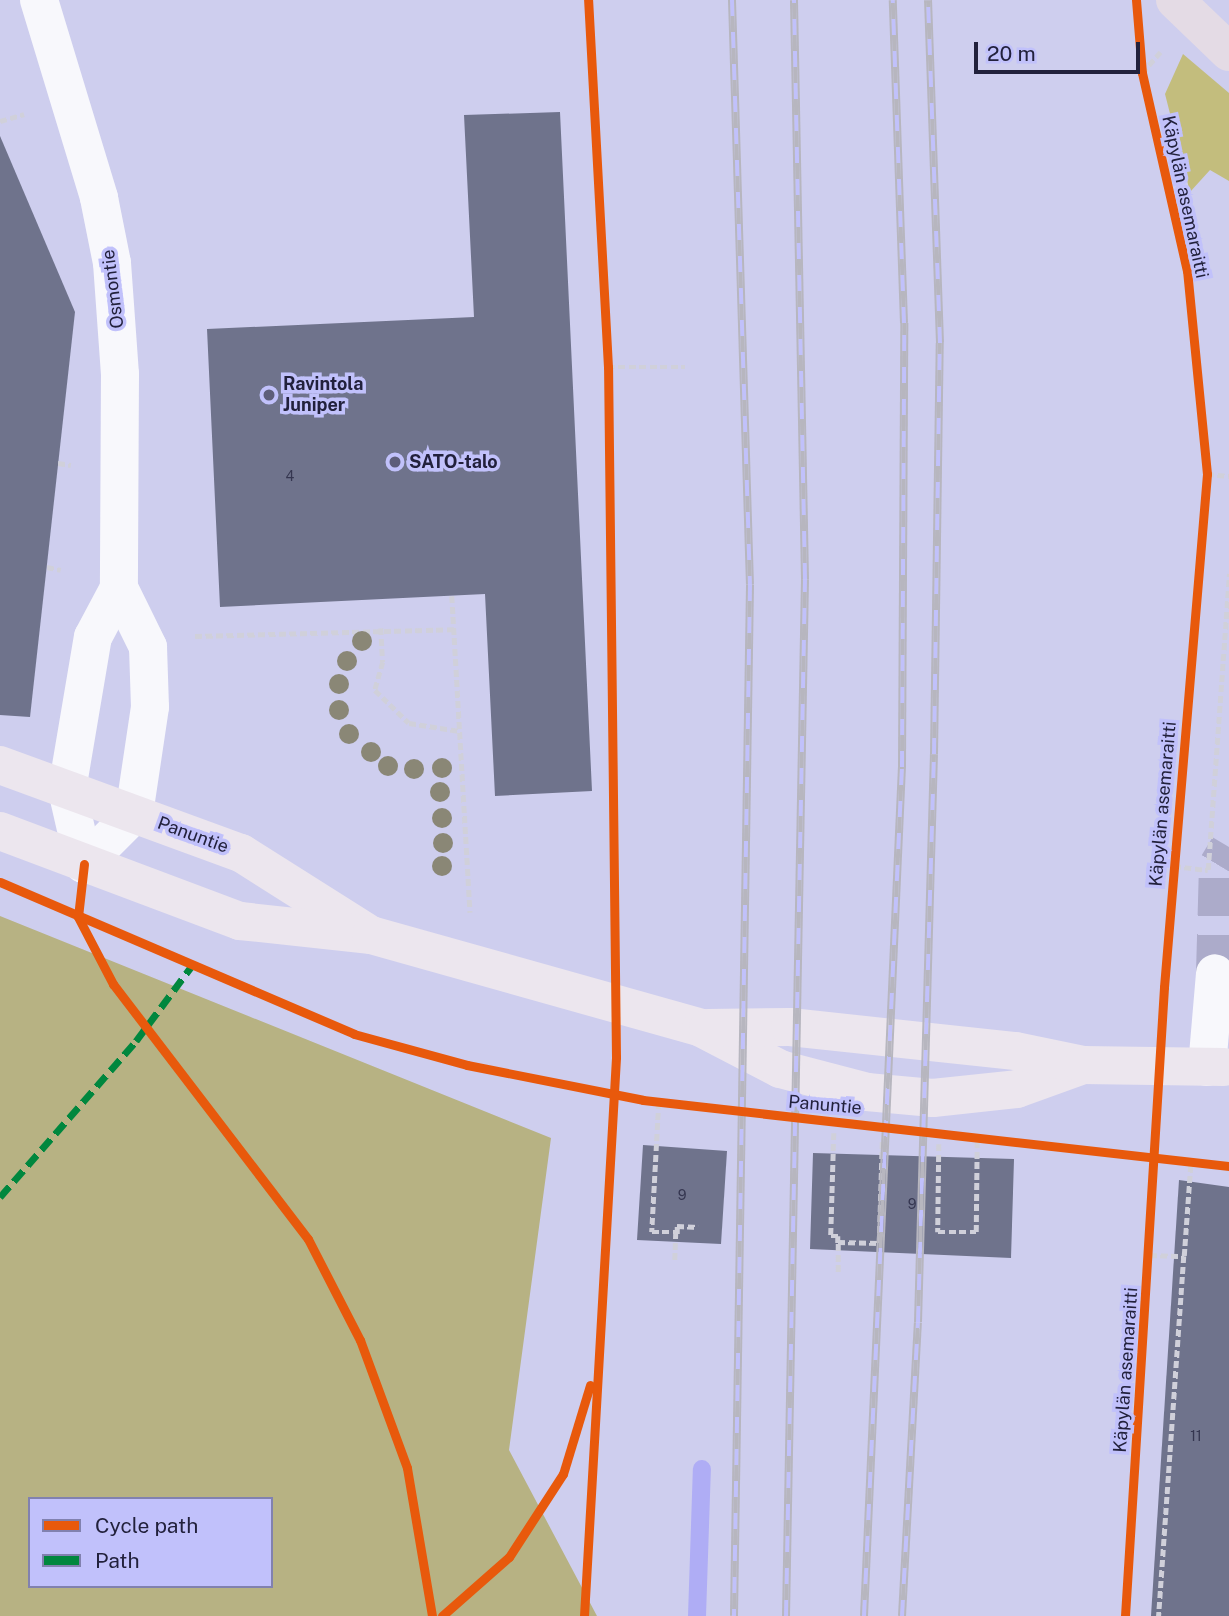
<!DOCTYPE html>
<html>
<head>
<meta charset="utf-8">
<style>
	body { margin:0 }
	#map { position:relative; width:1229px; height:1616px; overflow:hidden; background:#ceceee; font-family:"Public Sans",sans-serif }
	div>[style] { position:absolute }
	.green>* { inset:0; background:#c3bd7d }
	.forest>* { inset:0; background:#b7b283 }
	.stream>* { height:18px; margin:-9px; padding:0 9px; transform-origin:9px; border-radius:9px; background:#afadf5 }
	.building>* { inset:0; background:#6f738c }
	.minor-tunnel>* { height:38px; margin-top:-19px; transform-origin:0; background:repeating-linear-gradient(90deg,#acabca 0 38px,transparent 0 57px) }
	.path>* { height:4.5px; margin-top:-2.25px; transform-origin:0; background:repeating-linear-gradient(90deg,#d0d0da 0 7px,transparent 0 10.5px) }
	.minor>* { height:38px; margin:-19px; padding:0 19px; transform-origin:19px; border-radius:19px; background:#f8f8fc }
	.major>* { height:38px; margin:-19px; padding:0 19px; transform-origin:19px; border-radius:19px; background:#ece6ee }
	.highway>* { height:38px; margin:-19px; padding:0 19px; transform-origin:19px; border-radius:19px; background:#e4dbe5 }
	.rail>* { height:8px; margin-top:-4px; transform-origin:0; background:repeating-linear-gradient(90deg,#c1c1fb 0 16px,#b7b6bf 0 32px); box-sizing:border-box; border-block:2px solid #b7b6bf }
	.quiet>* { height:7px; margin-top:-3.5px; transform-origin:0; background:repeating-linear-gradient(90deg,#00873e 0 14px,transparent 0 21px) }
	.cycleway>* { height:9px; margin:-4.5px; padding:0 4.5px; transform-origin:4.5px; border-radius:4.5px; background:#e8590c }
	.trees>* { width:20px; height:20px; margin:-10px; border-radius:50%; background:#8a8776 }
	.dots>* { width:19px; height:19px; translate:-50% -50%; box-sizing:border-box; border:4px solid #c1c1fb; border-radius:50% }
	span { translate:-50% -50%; white-space:nowrap; text-align:center; line-height:1.15; -webkit-text-stroke:7px #c1c1fb; paint-order:stroke }
	.number-label { font-size:14px; color:#353650 }
	.number-label span { -webkit-text-stroke-width:0 }
	.street-label { font-size:18px; color:#22213c }
	.poi-label { font-size:18px; color:#22213c; font-weight:700 }
	.left { translate:0 -50%; text-align:left }
	.legend { position:absolute; left:28px; top:1497px; width:245px; height:91px; box-sizing:border-box; background:#c1c1fb; border:2px solid #8181af; margin:0; padding:9px 12px; list-style:none; font-size:21px; color:#22213c }
	.legend li { display:flex; align-items:center; gap:14px; height:35px }
	.legend b { width:35px; border:2px solid #8181af }
	.scale { position:absolute; left:974px; top:42px; width:166px; height:32px; box-sizing:border-box; border:4px solid #22213c; border-top:0; padding-left:9px; font-size:21px; line-height:24px; white-space:nowrap; color:#22213c; -webkit-text-stroke:5px #c1c1fb; paint-order:stroke }
</style>
</head>
<body>
<div id="map">
	<div class="green">
		<div style="clip-path:polygon(1183px 54px,1229px 93px,1229px 181px,1210px 170px,1190px 192px,1165px 94px)"></div>
	</div>
	<div class="forest">
		<div style="clip-path:polygon(evenodd,0 916px,551px 1138px,509px 1450px,597px 1616px,0 1616px,0 916px,30px 1499px,271px 1499px,271px 1586px,30px 1586px,30px 1499px)"></div>
	</div>
	<div class="stream">
		<div style="left:697px;top:1616px;width:147px;rotate:-88.1deg"></div>
	</div>
	<div class="building">
		<div style="clip-path:polygon(560px 112px,592px 791px,495px 796px,485px 594px,220px 607px,207px 329px,474px 317px,464px 115px)"></div>
		<div style="clip-path:polygon(0 136px,75px 312px,30px 717px,0 715px)"></div>
		<div style="clip-path:polygon(643px 1145px,727px 1151px,721px 1244px,637px 1240px)"></div>
		<div style="clip-path:polygon(813px 1153px,1014px 1159px,1011px 1258px,810px 1249px)"></div>
		<div style="clip-path:polygon(1179px 1180px,1229px 1187px,1229px 1616px,1151px 1616px)"></div>
	</div>
	<div class="minor-tunnel">
		<div style="left:1215px;top:973px;width:108px;rotate:-88.4deg"></div>
		<div style="left:1218px;top:865px;width:21px;rotate:-59deg"></div>
	</div>
	<div class="path">
		<div style="left:1142px;top:73px;width:28px;rotate:-49deg"></div>
		<div style="left:0;top:121px;width:25px;rotate:-16deg"></div>
		<div style="left:608px;top:367px;width:77px"></div>
		<div style="left:58px;top:463px;width:13px;rotate:9deg"></div>
		<div style="left:1207px;top:474px;width:22px;rotate:5deg"></div>
		<div style="left:47px;top:567px;width:14px;rotate:12deg"></div>
		<div style="left:452px;top:596px;width:317px;rotate:86.7deg"></div>
		<div style="left:381px;top:628px;width:34px;rotate:87deg"></div>
		<div style="left:383px;top:662px;width:29px;rotate:106deg"></div>
		<div style="left:375px;top:690px;width:47px;rotate:44.1deg"></div>
		<div style="left:409px;top:723px;width:51px;rotate:9.1deg"></div>
		<div style="left:195px;top:636px;width:259px;rotate:-1.5deg"></div>
		<div style="left:1174px;top:866px;width:34px;rotate:7deg"></div>
		<div style="left:1208px;top:870px;width:297px;rotate:-85.9deg"></div>
		<div style="left:659px;top:1102px;width:130px;rotate:93.1deg"></div>
		<div style="left:652px;top:1232px;width:24px"></div>
		<div style="left:676px;top:1232px;width:31px;rotate:92deg"></div>
		<div style="left:834px;top:1133px;width:103px;rotate:91.7deg"></div>
		<div style="left:831px;top:1236px;width:7px"></div>
		<div style="left:838px;top:1236px;width:7px;rotate:90deg"></div>
		<div style="left:939px;top:1144px;width:88px;rotate:90.7deg"></div>
		<div style="left:938px;top:1232px;width:38px"></div>
		<div style="left:976px;top:1232px;width:90px;rotate:-89.4deg"></div>
		<div style="left:677px;top:1234px;width:8px;rotate:-90deg"></div>
		<div style="left:677px;top:1226px;width:21px;rotate:3deg"></div>
		<div style="left:1150px;top:1255px;width:34px;rotate:2deg"></div>
		<div style="left:1184px;top:1256px;width:361px;rotate:94deg"></div>
		<div style="left:1184px;top:1256px;width:97px;rotate:-85.9deg"></div>
		<div style="left:838px;top:1272px;width:30px;rotate:-90deg"></div>
		<div style="left:838px;top:1242px;width:41px;rotate:1.4deg"></div>
		<div style="left:879px;top:1243px;width:103px;rotate:-88.3deg"></div>
	</div>
	<div class="minor">
		<div style="left:39px;top:0;width:207px;rotate:73.1deg"></div>
		<div style="left:99px;top:198px;width:66px;rotate:78.7deg"></div>
		<div style="left:112px;top:263px;width:111px;rotate:85.9deg"></div>
		<div style="left:120px;top:374px;width:214px;rotate:90.3deg"></div>
		<div style="left:119px;top:588px;width:66px;rotate:63.8deg"></div>
		<div style="left:148px;top:647px;width:60px;rotate:88.1deg"></div>
		<div style="left:150px;top:707px;width:108px;rotate:98.5deg"></div>
		<div style="left:134px;top:814px;width:71px;rotate:135deg"></div>
		<div style="left:84px;top:864px;width:76px;rotate:-102.9deg"></div>
		<div style="left:67px;top:790px;width:155px;rotate:-80.4deg"></div>
		<div style="left:93px;top:637px;width:55px;rotate:-62deg"></div>
		<div style="left:1207px;top:1067px;width:94px;rotate:-85.1deg"></div>
	</div>
	<div class="major">
		<div style="left:0;top:765px;width:257px;rotate:20.1deg"></div>
		<div style="left:241px;top:853px;width:148px;rotate:32.3deg"></div>
		<div style="left:0;top:831px;width:256px;rotate:20.6deg"></div>
		<div style="left:240px;top:921px;width:132px;rotate:6.1deg"></div>
		<div style="left:371px;top:935px;width:343px;rotate:15.7deg"></div>
		<div style="left:701px;top:1028px;width:89px;rotate:27.4deg"></div>
		<div style="left:780px;top:1069px;width:90px;rotate:14.8deg"></div>
		<div style="left:867px;top:1092px;width:66px;rotate:5.2deg"></div>
		<div style="left:933px;top:1098px;width:84px;rotate:-6.1deg"></div>
		<div style="left:1017px;top:1089px;width:70px;rotate:-20deg"></div>
		<div style="left:708px;top:1028px;width:82px;rotate:-0.7deg"></div>
		<div style="left:790px;top:1027px;width:227px;rotate:6.1deg"></div>
		<div style="left:1016px;top:1051px;width:68px;rotate:11.8deg"></div>
		<div style="left:1083px;top:1065px;width:141px;rotate:0.8deg"></div>
	</div>
	<div class="highway">
		<div style="left:1175px;top:0;width:75px;rotate:43.9deg"></div>
	</div>
	<div class="rail">
		<div style="left:732px;top:0;width:585px;rotate:88.24deg"></div>
		<div style="left:750px;top:585px;width:1031px;rotate:90.89deg"></div>
		<div style="left:786px;top:1616px;width:1037px;rotate:-88.95deg"></div>
		<div style="left:805px;top:579px;width:579px;rotate:-91.09deg"></div>
		<div style="left:864px;top:1616px;width:850px;rotate:-87.44deg"></div>
		<div style="left:902px;top:767px;width:444px;rotate:-89.7deg"></div>
		<div style="left:904px;top:323px;width:323px;rotate:-92deg"></div>
		<div style="left:902px;top:1616px;width:294px;rotate:-86.9deg"></div>
		<div style="left:918px;top:1322px;width:568px;rotate:-88.39deg"></div>
		<div style="left:934px;top:754px;width:411px;rotate:-89.2deg"></div>
		<div style="left:940px;top:343px;width:343px;rotate:-92deg"></div>
	</div>
	<div class="quiet">
		<div style="left:0;top:1197px;width:207px;rotate:-48.9deg"></div>
		<div style="left:136px;top:1041px;width:92px;rotate:-53.4deg"></div>
	</div>
	<div class="cycleway">
		<div style="left:84px;top:864px;width:53px;rotate:96.5deg"></div>
		<div style="left:78px;top:917px;width:76px;rotate:62.4deg"></div>
		<div style="left:113px;top:984px;width:321px;rotate:52.6deg"></div>
		<div style="left:308px;top:1239px;width:114px;rotate:62.8deg"></div>
		<div style="left:360px;top:1340px;width:136px;rotate:69.8deg"></div>
		<div style="left:407px;top:1468px;width:150px;rotate:80.4deg"></div>
		<div style="left:0;top:882px;width:385px;rotate:23.2deg"></div>
		<div style="left:354px;top:1034px;width:117px;rotate:15.3deg"></div>
		<div style="left:467px;top:1065px;width:179px;rotate:11.2deg"></div>
		<div style="left:643px;top:1100px;width:590px;rotate:6.43deg"></div>
		<div style="left:442px;top:1616px;width:89px;rotate:-41.4deg"></div>
		<div style="left:509px;top:1557px;width:99px;rotate:-57deg"></div>
		<div style="left:563px;top:1474px;width:93px;rotate:-73.1deg"></div>
		<div style="left:584px;top:1616px;width:560px;rotate:-86.72deg"></div>
		<div style="left:616px;top:1057px;width:690px;rotate:-90.66deg"></div>
		<div style="left:608px;top:367px;width:368px;rotate:-93.1deg"></div>
		<div style="left:1125px;top:1616px;width:630px;rotate:-86.45deg"></div>
		<div style="left:1164px;top:987px;width:515px;rotate:-85.21deg"></div>
		<div style="left:1207px;top:474px;width:204px;rotate:-95.6deg"></div>
		<div style="left:1187px;top:271px;width:203px;rotate:-102.8deg"></div>
		<div style="left:1142px;top:73px;width:73px;rotate:-94.7deg"></div>
	</div>
	<div class="trees">
		<div style="left:362px;top:641px"></div>
		<div style="left:347px;top:661px"></div>
		<div style="left:339px;top:684px"></div>
		<div style="left:339px;top:710px"></div>
		<div style="left:349px;top:734px"></div>
		<div style="left:371px;top:752px"></div>
		<div style="left:388px;top:766px"></div>
		<div style="left:442px;top:768px"></div>
		<div style="left:414px;top:769px"></div>
		<div style="left:440px;top:792px"></div>
		<div style="left:442px;top:818px"></div>
		<div style="left:443px;top:843px"></div>
		<div style="left:442px;top:866px"></div>
	</div>
	<div class="dots">
		<div style="left:269px;top:395px;background:#5e5e7a"></div>
		<div style="left:395px;top:462px;background:#5e5e7a"></div>
	</div>
	<div class="number-label">
		<span style="left:290px;top:476px">4</span>
		<span style="left:682px;top:1195px">9</span>
		<span style="left:912px;top:1204px">9</span>
		<span style="left:1196px;top:1436px">11</span>
	</div>
	<div class="street-label">
		<span style="left:1185px;top:197px;rotate:78deg">Käpylän asemaraitti</span>
		<span style="left:113px;top:289px;rotate:-97deg">Osmontie</span>
		<span style="left:1163px;top:804px;rotate:-85deg">Käpylän asemaraitti</span>
		<span style="left:193px;top:835px;rotate:20deg">Panuntie</span>
		<span style="left:825px;top:1105px;rotate:5deg">Panuntie</span>
		<span style="left:1126px;top:1370px;rotate:-86deg">Käpylän asemaraitti</span>
	</div>
	<div class="poi-label">
		<span class="left" style="left:283px;top:395px">Ravintola<br>Juniper</span>
		<span class="left" style="left:409px;top:462px">SATO-talo</span>
	</div>
	<ul class="legend">
	<li><b style="height:9px;background:#e8590c"></b>Cycle path</li>
	<li><b style="height:9px;background:#00873e"></b>Path</li>
	</ul>
	<div class="scale">20 m</div>
</div>
</body>
</html>
